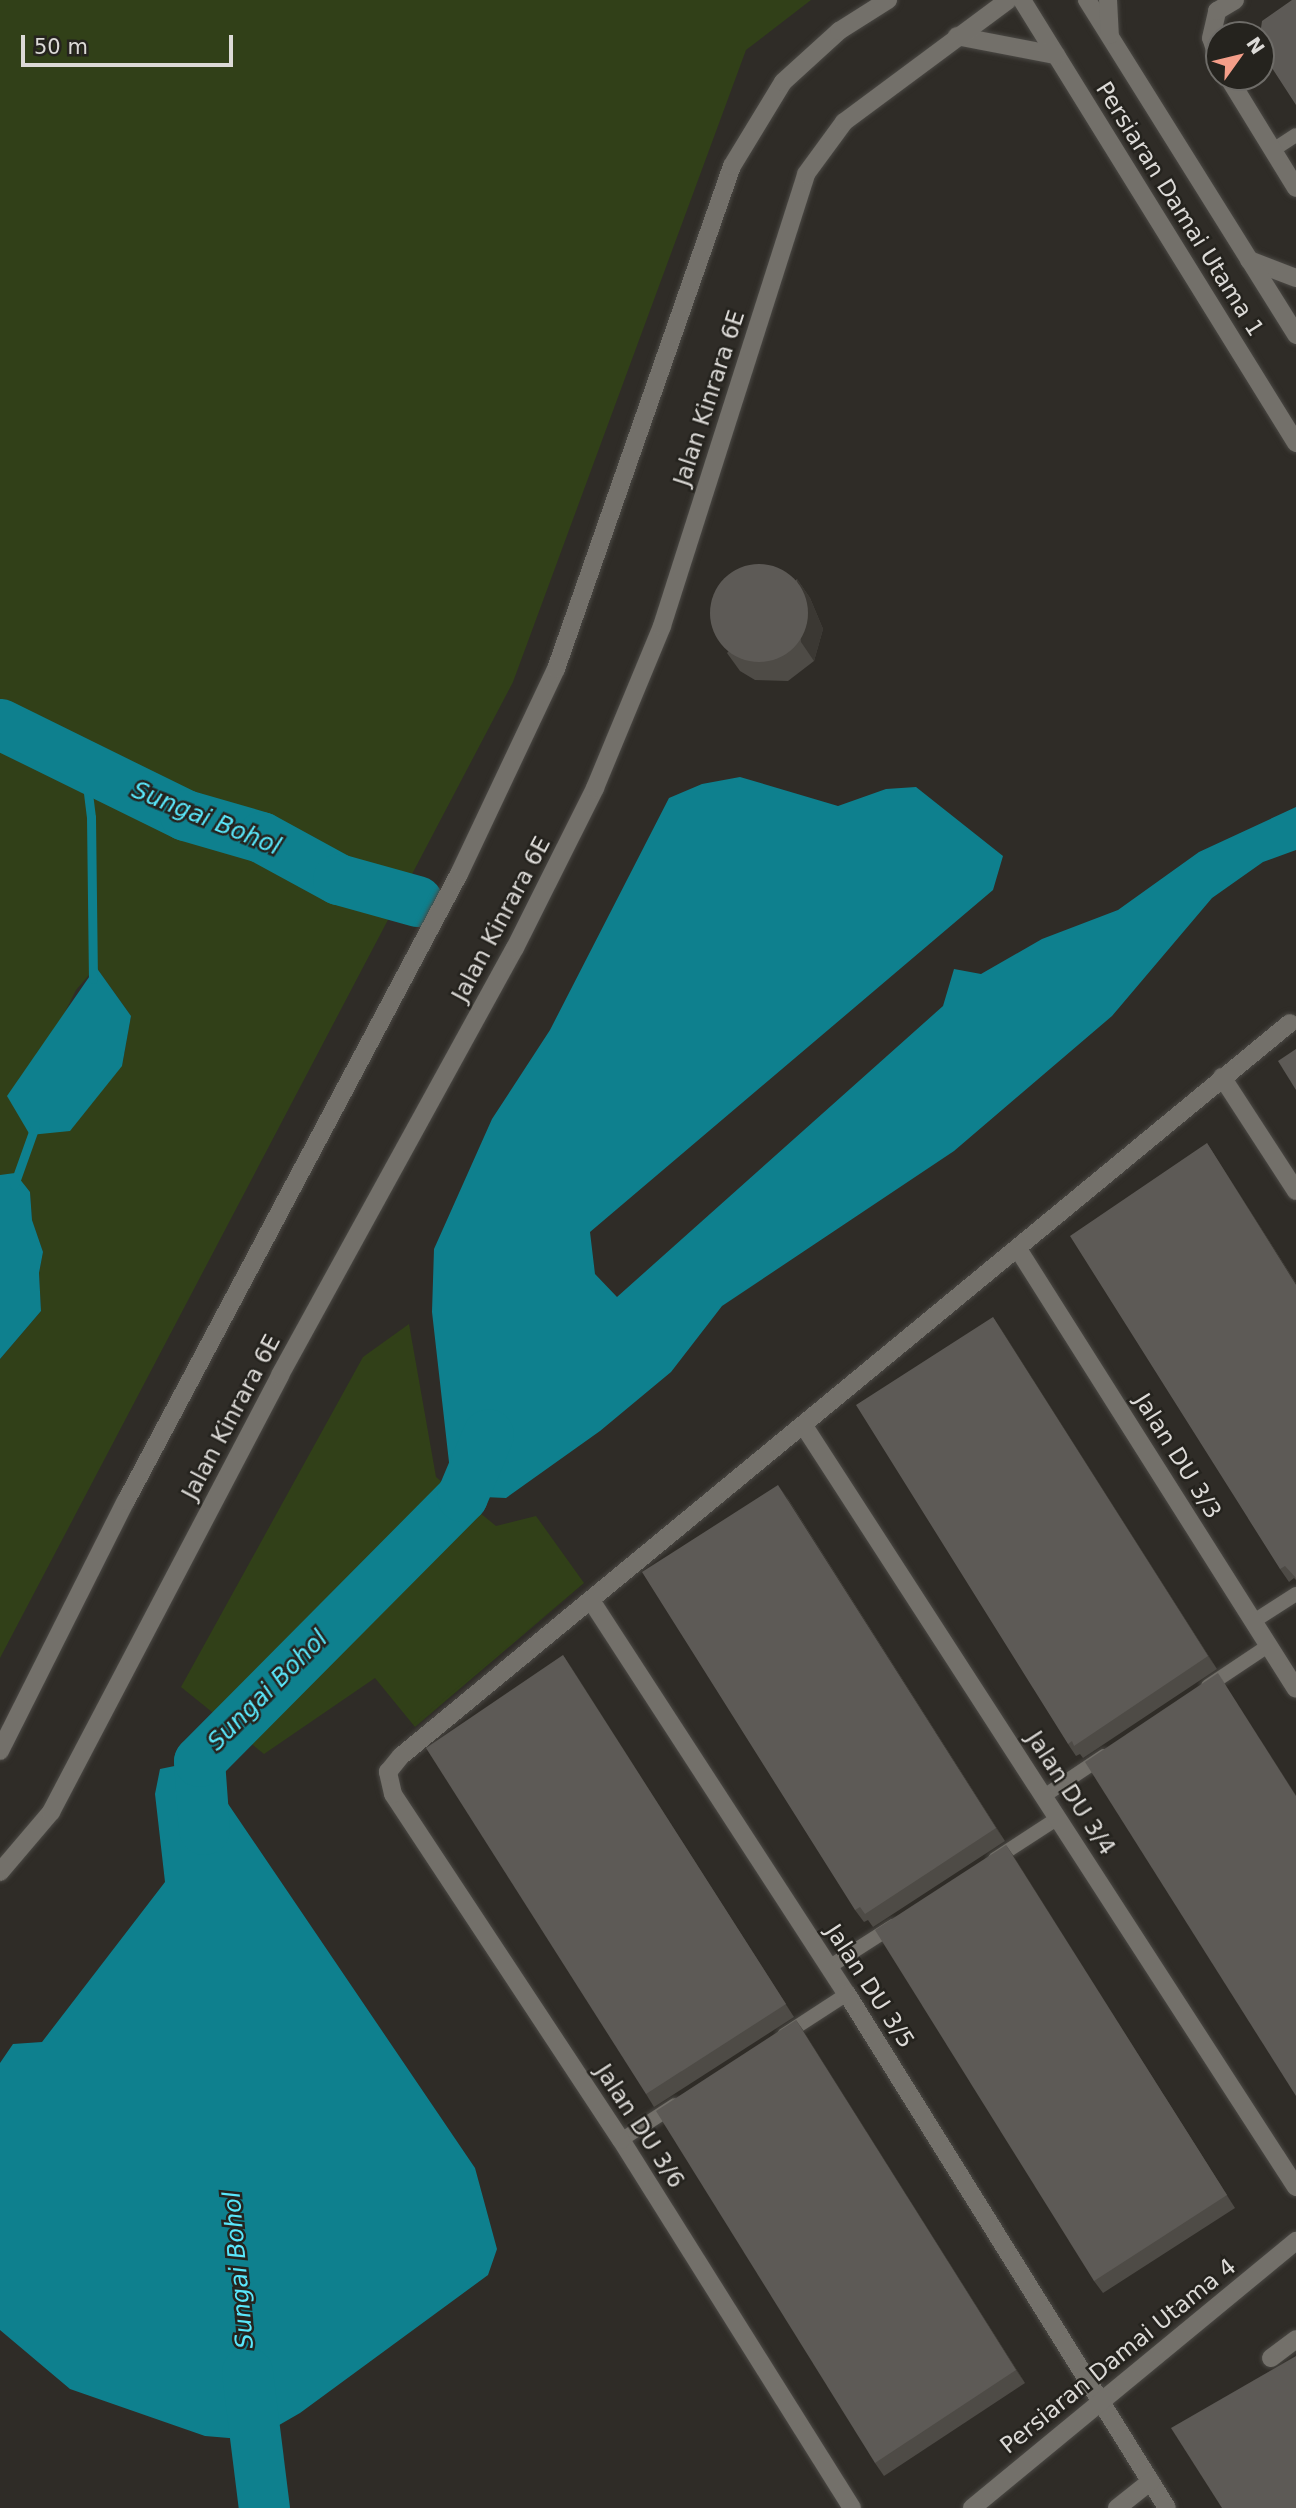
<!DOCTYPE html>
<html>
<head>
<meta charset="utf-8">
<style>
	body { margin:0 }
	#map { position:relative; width:1296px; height:2508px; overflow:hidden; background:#2f2c27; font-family:"DejaVu Sans",sans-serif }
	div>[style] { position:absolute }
	.green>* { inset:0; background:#314018 }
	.water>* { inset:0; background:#0e808e }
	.stream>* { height:9px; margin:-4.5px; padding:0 4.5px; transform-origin:4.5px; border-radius:4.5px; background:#0e808e }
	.river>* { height:51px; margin:-25.5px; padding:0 25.5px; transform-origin:25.5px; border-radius:25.5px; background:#0e808e }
	.roads { filter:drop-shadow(0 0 2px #4a4844) drop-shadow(0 0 2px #4a4844) }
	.service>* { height:14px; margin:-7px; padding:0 7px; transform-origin:7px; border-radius:7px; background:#73706a }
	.minor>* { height:18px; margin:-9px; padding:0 9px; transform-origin:9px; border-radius:9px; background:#73706a }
	.tertiary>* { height:18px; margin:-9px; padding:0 9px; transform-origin:9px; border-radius:9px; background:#73706a }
	.wall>* { inset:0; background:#4e4b46 }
	.shaded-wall>* { inset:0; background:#3b3833 }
	.building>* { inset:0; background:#5d5a56 }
	.round { border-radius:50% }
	span { translate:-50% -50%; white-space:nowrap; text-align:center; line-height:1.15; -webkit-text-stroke:5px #25231e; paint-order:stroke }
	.street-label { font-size:23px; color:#dcdad7 }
	.water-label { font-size:24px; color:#5ae7fb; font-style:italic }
	.north { position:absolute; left:1205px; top:21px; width:70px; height:70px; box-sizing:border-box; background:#25231e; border:2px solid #6e6c68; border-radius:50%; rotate:56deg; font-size:19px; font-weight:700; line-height:28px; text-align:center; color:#dcdad7 }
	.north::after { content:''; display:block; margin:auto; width:24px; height:32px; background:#f49e89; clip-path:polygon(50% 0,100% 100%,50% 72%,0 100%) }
	.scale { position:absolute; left:21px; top:35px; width:212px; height:32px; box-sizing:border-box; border:4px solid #dcdad7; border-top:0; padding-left:9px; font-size:21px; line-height:24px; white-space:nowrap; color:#dcdad7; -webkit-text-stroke:5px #25231e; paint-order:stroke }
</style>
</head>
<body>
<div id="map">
	<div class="green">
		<div style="clip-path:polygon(evenodd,0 0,811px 0,746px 50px,513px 682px,0 1658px,0 1359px,41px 1311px,39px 1273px,43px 1252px,32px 1220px,30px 1192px,15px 1174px,0 1175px,0 0,96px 967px,131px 1016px,122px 1066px,55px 1032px,76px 990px,96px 967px)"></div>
		<div style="clip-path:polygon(409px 1324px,436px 1477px,496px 1526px,536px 1516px,584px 1583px,415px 1727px,375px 1678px,264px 1754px,181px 1687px,363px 1357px)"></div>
	</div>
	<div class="water">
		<div style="clip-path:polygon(740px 777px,838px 806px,886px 789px,916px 787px,1003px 856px,993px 890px,590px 1232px,595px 1274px,617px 1297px,943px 1006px,954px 969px,981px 974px,1042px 939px,1118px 910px,1199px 852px,1296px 807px,1296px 850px,1263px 862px,1212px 898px,1112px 1016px,954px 1151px,722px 1306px,671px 1372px,600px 1431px,506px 1498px,462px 1496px,450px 1471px,432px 1312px,434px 1249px,492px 1119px,550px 1030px,669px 798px,702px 784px)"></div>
		<div style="clip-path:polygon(96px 967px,131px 1016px,122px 1066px,70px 1131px,30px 1135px,7px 1096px)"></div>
		<div style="clip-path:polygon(15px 1173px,30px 1192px,32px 1220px,43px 1252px,39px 1273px,41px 1311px,0 1359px,0 1175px)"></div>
		<div style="clip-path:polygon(199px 1761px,475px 2168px,497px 2249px,488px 2275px,300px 2413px,253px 2440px,205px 2436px,70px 2389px,0 2330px,0 2063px,13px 2044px,42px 2042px,165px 1882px,155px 1794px,160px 1769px)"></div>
	</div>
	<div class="stream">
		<div style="left:85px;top:769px;width:48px;rotate:82.9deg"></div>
		<div style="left:91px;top:817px;width:162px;rotate:89.3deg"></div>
		<div style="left:14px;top:1185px;width:63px;rotate:-70.4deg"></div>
	</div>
	<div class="river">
		<div style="left:0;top:724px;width:206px;rotate:26.2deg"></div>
		<div style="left:185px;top:815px;width:79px;rotate:16.1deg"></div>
		<div style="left:261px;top:837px;width:88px;rotate:28.6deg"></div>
		<div style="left:338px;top:879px;width:82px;rotate:15.6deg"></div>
		<div style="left:204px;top:1829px;width:68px;rotate:-94.2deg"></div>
		<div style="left:199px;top:1761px;width:373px;rotate:-45.2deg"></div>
		<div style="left:462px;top:1496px;width:67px;rotate:-67.2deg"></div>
		<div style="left:247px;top:2372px;width:137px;rotate:82.9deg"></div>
	</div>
	<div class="roads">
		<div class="service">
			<div style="left:1273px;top:150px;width:27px;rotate:-33deg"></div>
			<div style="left:1254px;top:1621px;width:50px;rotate:-32.7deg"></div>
			<div style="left:1208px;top:1686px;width:72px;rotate:-33.7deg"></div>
			<div style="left:1044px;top:1796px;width:72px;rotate:-33.7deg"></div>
			<div style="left:995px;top:1859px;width:75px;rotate:-33.1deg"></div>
			<div style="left:829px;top:1967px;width:76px;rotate:-32.6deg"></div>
			<div style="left:784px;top:2035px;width:75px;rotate:-33.1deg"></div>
			<div style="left:621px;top:2140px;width:64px;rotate:-32.9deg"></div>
		</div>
		<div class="minor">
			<div style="left:1219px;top:62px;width:25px;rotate:-108deg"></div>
			<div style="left:1211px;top:38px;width:28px;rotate:-77deg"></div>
			<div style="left:1217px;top:11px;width:21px;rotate:-31deg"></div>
			<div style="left:1228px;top:77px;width:130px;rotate:58.5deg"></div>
			<div style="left:1249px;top:260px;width:50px;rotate:21deg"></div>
			<div style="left:1222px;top:1077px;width:136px;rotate:57deg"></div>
			<div style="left:1018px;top:1249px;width:520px;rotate:57.71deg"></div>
			<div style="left:804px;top:1426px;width:906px;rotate:57.12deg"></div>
			<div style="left:592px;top:1602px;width:468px;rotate:57deg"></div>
			<div style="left:847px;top:1994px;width:605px;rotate:58.09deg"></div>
			<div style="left:1271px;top:2358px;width:31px;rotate:-37deg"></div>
			<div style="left:852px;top:2508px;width:434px;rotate:-122.1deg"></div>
			<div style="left:621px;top:2140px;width:414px;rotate:-123.4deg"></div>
			<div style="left:393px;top:1794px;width:23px;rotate:-103deg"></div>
			<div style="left:388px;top:1772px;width:21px;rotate:-51deg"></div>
			<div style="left:401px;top:1756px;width:1152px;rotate:-39.51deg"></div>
			<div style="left:972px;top:2508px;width:420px;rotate:-39.5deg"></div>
			<div style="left:1117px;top:2508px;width:43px;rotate:-38.5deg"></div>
		</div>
		<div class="tertiary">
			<div style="left:1022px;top:0;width:521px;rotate:58.26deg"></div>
			<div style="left:1087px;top:0;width:395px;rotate:58deg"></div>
			<div style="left:1108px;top:0;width:35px;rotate:87deg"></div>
			<div style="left:957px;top:36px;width:101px;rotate:10.9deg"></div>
			<div style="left:0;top:1751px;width:280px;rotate:-63.3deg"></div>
			<div style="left:126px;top:1501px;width:710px;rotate:-62.03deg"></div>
			<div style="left:459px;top:874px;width:227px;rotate:-64.7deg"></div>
			<div style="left:556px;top:669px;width:533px;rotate:-70.72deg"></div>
			<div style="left:732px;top:166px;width:98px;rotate:-58.7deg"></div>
			<div style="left:783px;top:82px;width:76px;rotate:-42.3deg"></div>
			<div style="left:839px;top:31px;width:58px;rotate:-32.3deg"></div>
			<div style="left:0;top:1872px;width:79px;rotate:-49.6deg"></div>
			<div style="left:51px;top:1812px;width:493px;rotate:-62.3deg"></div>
			<div style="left:280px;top:1375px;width:487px;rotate:-61.2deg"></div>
			<div style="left:515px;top:948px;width:179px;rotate:-63.4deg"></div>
			<div style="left:595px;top:788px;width:175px;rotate:-67.5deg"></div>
			<div style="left:662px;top:626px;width:474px;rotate:-72.3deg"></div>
			<div style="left:806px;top:174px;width:64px;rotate:-53.8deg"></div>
			<div style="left:844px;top:122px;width:204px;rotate:-36.6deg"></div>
		</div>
	</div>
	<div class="wall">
		<div style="clip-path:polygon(797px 579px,810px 598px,823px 629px,814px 661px,788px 681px,755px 680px,740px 671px,727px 653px)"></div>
		<div style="clip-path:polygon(1207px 1143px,1296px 1283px,1296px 1580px,1294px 1578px,1289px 1582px,1280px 1569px)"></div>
		<div style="clip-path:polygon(993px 1317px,1217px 1669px,1083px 1758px,1080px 1754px,1076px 1756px,1068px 1744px)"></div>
		<div style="clip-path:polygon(787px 1497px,1005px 1841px,873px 1927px,868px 1920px,864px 1922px,855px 1910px)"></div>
		<div style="clip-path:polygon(563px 1655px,794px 2017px,654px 2107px,646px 2094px)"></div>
		<div style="clip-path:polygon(1006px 1845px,1235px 2208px,1103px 2293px,1094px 2281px)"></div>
		<div style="clip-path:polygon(796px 2020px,1025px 2383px,884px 2476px,875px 2463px)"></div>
	</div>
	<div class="shaded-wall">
		<div style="clip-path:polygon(797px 579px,810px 598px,823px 629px,814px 661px,801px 642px)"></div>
		<div style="clip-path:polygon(1207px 1143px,1296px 1283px,1296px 1285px)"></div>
		<div style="clip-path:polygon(993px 1317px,1002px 1330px,1217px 1669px,1208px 1656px)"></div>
		<div style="clip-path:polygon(778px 1485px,787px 1497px,1005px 1841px,996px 1828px)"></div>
		<div style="clip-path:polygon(563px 1655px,572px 1668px,794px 2017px,786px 2004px)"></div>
		<div style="clip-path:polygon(1218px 1673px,1296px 1795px,1296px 1796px)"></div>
		<div style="clip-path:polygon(1006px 1845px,1015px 1858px,1235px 2208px,1227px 2195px)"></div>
		<div style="clip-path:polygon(796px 2020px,805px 2033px,1025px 2383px,1016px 2370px)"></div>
	</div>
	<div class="building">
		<div style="clip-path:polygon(1292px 0,1296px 0,1296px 105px,1261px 51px,1261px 35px,1260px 35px,1262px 21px)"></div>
		<div class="round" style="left:710px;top:564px;width:98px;height:98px"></div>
		<div style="clip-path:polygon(1296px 1049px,1296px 1090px,1278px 1061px)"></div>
		<div style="clip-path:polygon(1207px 1143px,1296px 1285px,1296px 1578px,1285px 1566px,1280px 1569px,1070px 1236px)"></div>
		<div style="clip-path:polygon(993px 1317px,1208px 1656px,1074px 1746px,1072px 1741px,1068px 1744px,856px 1405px)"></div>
		<div style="clip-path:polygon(778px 1485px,996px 1828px,865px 1914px,860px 1907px,855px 1910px,642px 1572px)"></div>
		<div style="clip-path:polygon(563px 1655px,786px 2004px,646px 2094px,426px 1748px)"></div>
		<div style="clip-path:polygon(1218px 1673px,1296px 1796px,1296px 2096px,1085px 1762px)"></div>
		<div style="clip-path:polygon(1006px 1845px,1227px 2195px,1094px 2281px,875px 1930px)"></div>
		<div style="clip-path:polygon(796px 2020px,1016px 2370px,875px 2463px,656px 2111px)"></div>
		<div style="clip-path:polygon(1296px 2356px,1296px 2508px,1222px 2508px,1171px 2428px)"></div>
	</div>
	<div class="street-label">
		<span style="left:1180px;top:209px;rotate:58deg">Persiaran Damai Utama 1</span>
		<span style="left:709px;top:398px;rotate:-72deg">Jalan Kinrara 6E</span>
		<span style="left:501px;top:919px;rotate:-62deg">Jalan Kinrara 6E</span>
		<span style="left:231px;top:1417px;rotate:-62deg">Jalan Kinrara 6E</span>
		<span style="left:1178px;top:1456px;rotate:58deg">Jalan DU 3/3</span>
		<span style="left:1071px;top:1793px;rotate:57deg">Jalan DU 3/4</span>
		<span style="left:870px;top:1986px;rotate:57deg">Jalan DU 3/5</span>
		<span style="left:640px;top:2126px;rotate:57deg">Jalan DU 3/6</span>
		<span style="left:1118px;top:2356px;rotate:-39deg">Persiaran Damai Utama 4</span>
	</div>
	<div class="water-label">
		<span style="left:206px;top:819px;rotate:22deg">Sungai Bohol</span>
		<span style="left:268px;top:1691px;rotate:-45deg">Sungai Bohol</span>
		<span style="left:239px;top:2270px;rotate:-95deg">Sungai Bohol</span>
	</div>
	<div class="north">N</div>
	<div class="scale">50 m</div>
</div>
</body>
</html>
